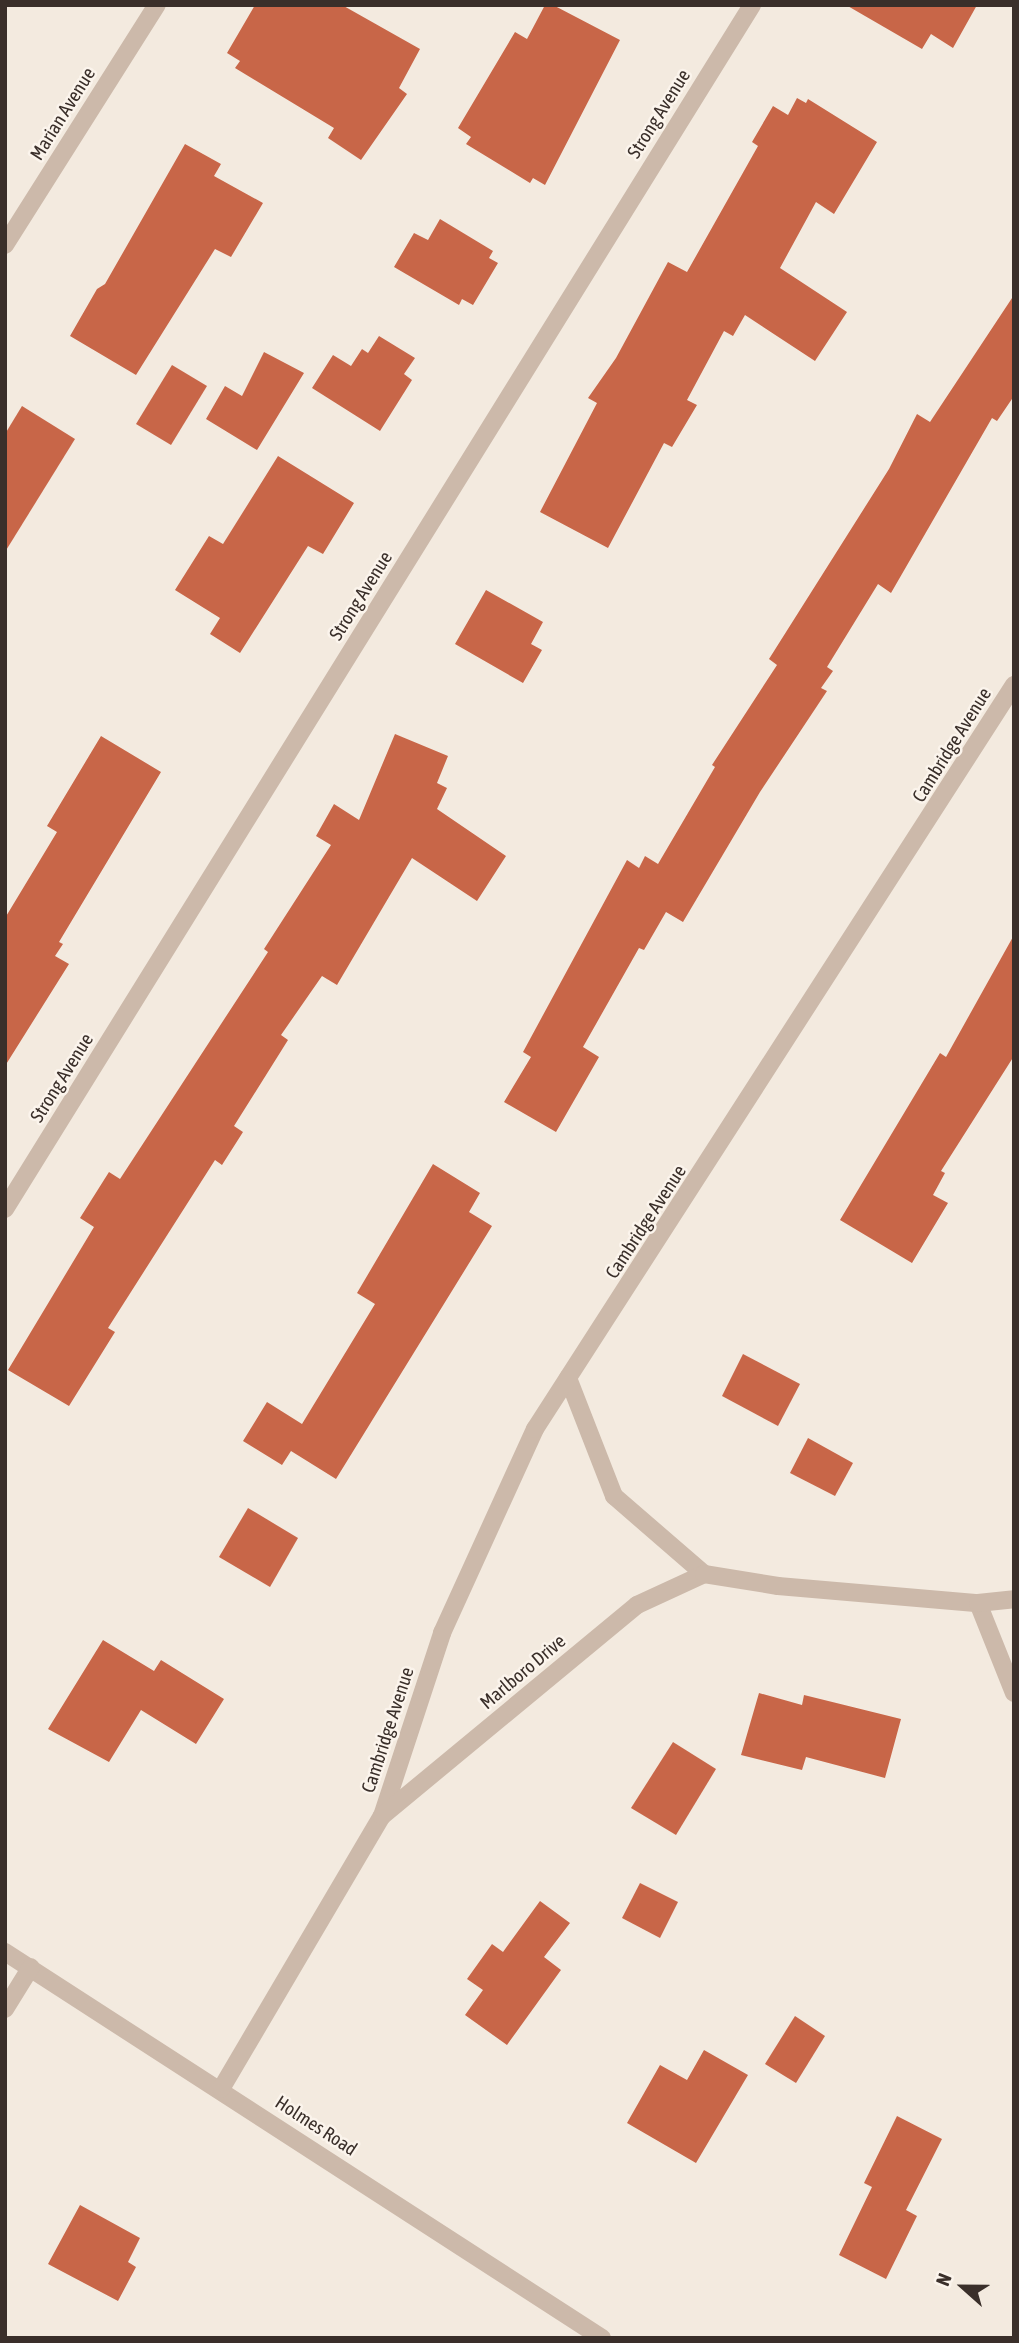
<!DOCTYPE html>
<html>
<head>
<meta charset="utf-8">
<style>
	body { margin:0 }
	#map { position:relative; width:1019px; height:2343px; overflow:hidden; background:#f3eadf; font-family:"Asap Condensed",sans-serif }
	div>[style] { position:absolute }
	.building>* { inset:0; background:#c86648 }
	.minor>* { height:18px; margin:-9px; padding:0 9px; transform-origin:9px; border-radius:9px; background:#ccb9aa }
	span { translate:-50% -50%; white-space:nowrap; text-align:center; line-height:1.15; -webkit-text-stroke:5px #fbf4ec; paint-order:stroke }
	.street-label { font-size:19px; color:#3a2f2a }
	.frame { position:absolute; inset:0; border:7px solid #3a2f2a; pointer-events:none }
	.north { position:absolute; left:928px; top:2252px; width:70px; height:70px; -webkit-text-stroke:5px #fbf4ec; paint-order:stroke; rotate:291deg; font-size:19px; font-weight:700; line-height:28px; text-align:center; color:#3a2f2a }
	.north::after { content:''; display:block; margin:auto; width:24px; height:32px; background:#3a2f2a; clip-path:polygon(50% 0,100% 100%,50% 72%,0 100%) }
</style>
</head>
<body>
<div id="map">
	<div class="building">
		<div style="clip-path:polygon(255px 5px,342px 5px,420px 49px,399px 88px,407px 94px,361px 160px,328px 138px,334px 128px,235px 68px,240px 61px,227px 53px)"></div>
		<div style="clip-path:polygon(545px 5px,553px 5px,620px 40px,545px 185px,533px 178px,530px 183px,466px 144px,471px 137px,458px 128px,515px 32px,527px 39px)"></div>
		<div style="clip-path:polygon(846px 5px,977px 5px,953px 48px,931px 34px,922px 49px)"></div>
		<div style="clip-path:polygon(797px 98px,806px 103px,808px 99px,877px 142px,834px 214px,816px 202px,780px 268px,847px 312px,815px 361px,745px 315px,733px 336px,724px 331px,687px 400px,697px 405px,672px 447px,664px 443px,608px 548px,540px 512px,597px 403px,588px 398px,616px 358px,668px 262px,687px 272px,758px 146px,752px 142px,773px 106px,788px 115px)"></div>
		<div style="clip-path:polygon(185px 144px,221px 164px,214px 176px,263px 203px,231px 257px,215px 249px,136px 375px,70px 336px,97px 289px,105px 284px)"></div>
		<div style="clip-path:polygon(440px 219px,493px 251px,489px 258px,498px 263px,473px 305px,462px 299px,459px 305px,394px 267px,414px 233px,428px 240px)"></div>
		<div style="clip-path:polygon(1014px 295px,1014px 396px,997px 421px,992px 418px,891px 593px,878px 584px,827px 667px,833px 671px,821px 688px,827px 691px,760px 792px,683px 922px,666px 912px,644px 950px,639px 948px,583px 1047px,599px 1057px,556px 1132px,504px 1102px,531px 1057px,523px 1052px,627px 860px,639px 868px,645px 856px,658px 864px,715px 767px,712px 765px,777px 665px,769px 659px,889px 469px,917px 414px,930px 422px)"></div>
		<div style="clip-path:polygon(379px 336px,415px 358px,404px 374px,412px 380px,380px 431px,312px 388px,333px 355px,351px 366px,362px 349px,368px 353px)"></div>
		<div style="clip-path:polygon(264px 352px,304px 373px,257px 450px,206px 419px,225px 386px,242px 396px)"></div>
		<div style="clip-path:polygon(172px 365px,207px 386px,171px 445px,136px 424px)"></div>
		<div style="clip-path:polygon(22px 406px,75px 439px,5px 552px,5px 434px)"></div>
		<div style="clip-path:polygon(278px 456px,354px 503px,323px 554px,308px 546px,240px 653px,210px 634px,220px 618px,175px 590px,209px 536px,223px 544px)"></div>
		<div style="clip-path:polygon(486px 590px,543px 622px,531px 644px,542px 650px,523px 683px,455px 644px)"></div>
		<div style="clip-path:polygon(395px 734px,448px 756px,437px 783px,447px 788px,437px 809px,506px 856px,477px 901px,412px 858px,337px 985px,322px 976px,281px 1035px,288px 1040px,234px 1126px,243px 1132px,222px 1165px,215px 1160px,108px 1328px,115px 1332px,69px 1406px,8px 1370px,94px 1227px,80px 1218px,109px 1172px,120px 1179px,268px 952px,264px 949px,331px 845px,316px 836px,334px 804px,359px 820px)"></div>
		<div style="clip-path:polygon(101px 736px,161px 772px,59px 942px,63px 944px,55px 956px,69px 964px,5px 1066px,5px 918px,57px 832px,47px 826px)"></div>
		<div style="clip-path:polygon(1014px 935px,1014px 1056px,941px 1171px,945px 1173px,933px 1195px,948px 1203px,912px 1263px,840px 1220px,940px 1053px,946px 1057px)"></div>
		<div style="clip-path:polygon(433px 1164px,480px 1193px,469px 1212px,492px 1226px,336px 1479px,291px 1451px,282px 1465px,243px 1441px,267px 1402px,302px 1424px,375px 1304px,357px 1293px)"></div>
		<div style="clip-path:polygon(743px 1354px,800px 1384px,778px 1426px,722px 1396px)"></div>
		<div style="clip-path:polygon(808px 1438px,853px 1463px,835px 1496px,790px 1473px)"></div>
		<div style="clip-path:polygon(248px 1508px,298px 1538px,270px 1587px,219px 1557px)"></div>
		<div style="clip-path:polygon(103px 1640px,154px 1671px,161px 1660px,224px 1699px,196px 1744px,141px 1710px,109px 1762px,48px 1729px)"></div>
		<div style="clip-path:polygon(759px 1693px,802px 1705px,804px 1695px,901px 1719px,885px 1778px,806px 1757px,802px 1770px,741px 1755px)"></div>
		<div style="clip-path:polygon(673px 1742px,716px 1769px,676px 1835px,631px 1808px)"></div>
		<div style="clip-path:polygon(640px 1883px,678px 1902px,660px 1938px,622px 1918px)"></div>
		<div style="clip-path:polygon(540px 1901px,570px 1923px,544px 1957px,561px 1970px,507px 2045px,465px 2015px,483px 1990px,467px 1979px,492px 1944px,503px 1952px)"></div>
		<div style="clip-path:polygon(795px 2016px,825px 2036px,796px 2083px,765px 2064px)"></div>
		<div style="clip-path:polygon(704px 2050px,748px 2075px,696px 2163px,627px 2123px,660px 2065px,687px 2080px)"></div>
		<div style="clip-path:polygon(897px 2116px,942px 2139px,906px 2210px,917px 2216px,886px 2279px,839px 2255px,872px 2187px,864px 2183px)"></div>
		<div style="clip-path:polygon(80px 2205px,140px 2238px,128px 2262px,136px 2267px,118px 2301px,48px 2264px)"></div>
	</div>
	<div class="minor">
		<div style="left:5px;top:245px;width:284px;rotate:-57.7deg"></div>
		<div style="left:5px;top:1209px;width:1417px;rotate:-58.18deg"></div>
		<div style="left:568px;top:1378px;width:127px;rotate:68.7deg"></div>
		<div style="left:614px;top:1496px;width:119px;rotate:40.9deg"></div>
		<div style="left:978px;top:1603px;width:97px;rotate:68.2deg"></div>
		<div style="left:382px;top:1816px;width:193px;rotate:-71.8deg"></div>
		<div style="left:442px;top:1633px;width:224px;rotate:-65.5deg"></div>
		<div style="left:535px;top:1429px;width:885px;rotate:-57.23deg"></div>
		<div style="left:5px;top:1952px;width:711px;rotate:32.89deg"></div>
		<div style="left:5px;top:2009px;width:49px;rotate:-58.2deg"></div>
		<div style="left:221px;top:2089px;width:317px;rotate:-59.5deg"></div>
		<div style="left:382px;top:1816px;width:331px;rotate:-39.6deg"></div>
		<div style="left:637px;top:1605px;width:74px;rotate:-24.8deg"></div>
		<div style="left:704px;top:1574px;width:75px;rotate:9.2deg"></div>
		<div style="left:778px;top:1586px;width:201px;rotate:4.9deg"></div>
		<div style="left:978px;top:1603px;width:36px;rotate:-6deg"></div>
	</div>
	<div class="street-label">
		<span style="left:63px;top:114px;rotate:-58deg">Marian Avenue</span>
		<span style="left:659px;top:114px;rotate:-58deg">Strong Avenue</span>
		<span style="left:361px;top:596px;rotate:-58deg">Strong Avenue</span>
		<span style="left:952px;top:745px;rotate:-58deg">Cambridge Avenue</span>
		<span style="left:62px;top:1078px;rotate:-58deg">Strong Avenue</span>
		<span style="left:646px;top:1222px;rotate:-57deg">Cambridge Avenue</span>
		<span style="left:523px;top:1672px;rotate:-40deg">Marlboro Drive</span>
		<span style="left:388px;top:1730px;rotate:-72deg">Cambridge Avenue</span>
		<span style="left:316px;top:2126px;rotate:33deg">Holmes Road</span>
	</div>
	<div class="frame"></div>
	<div class="north">N</div>
</div>
</body>
</html>
